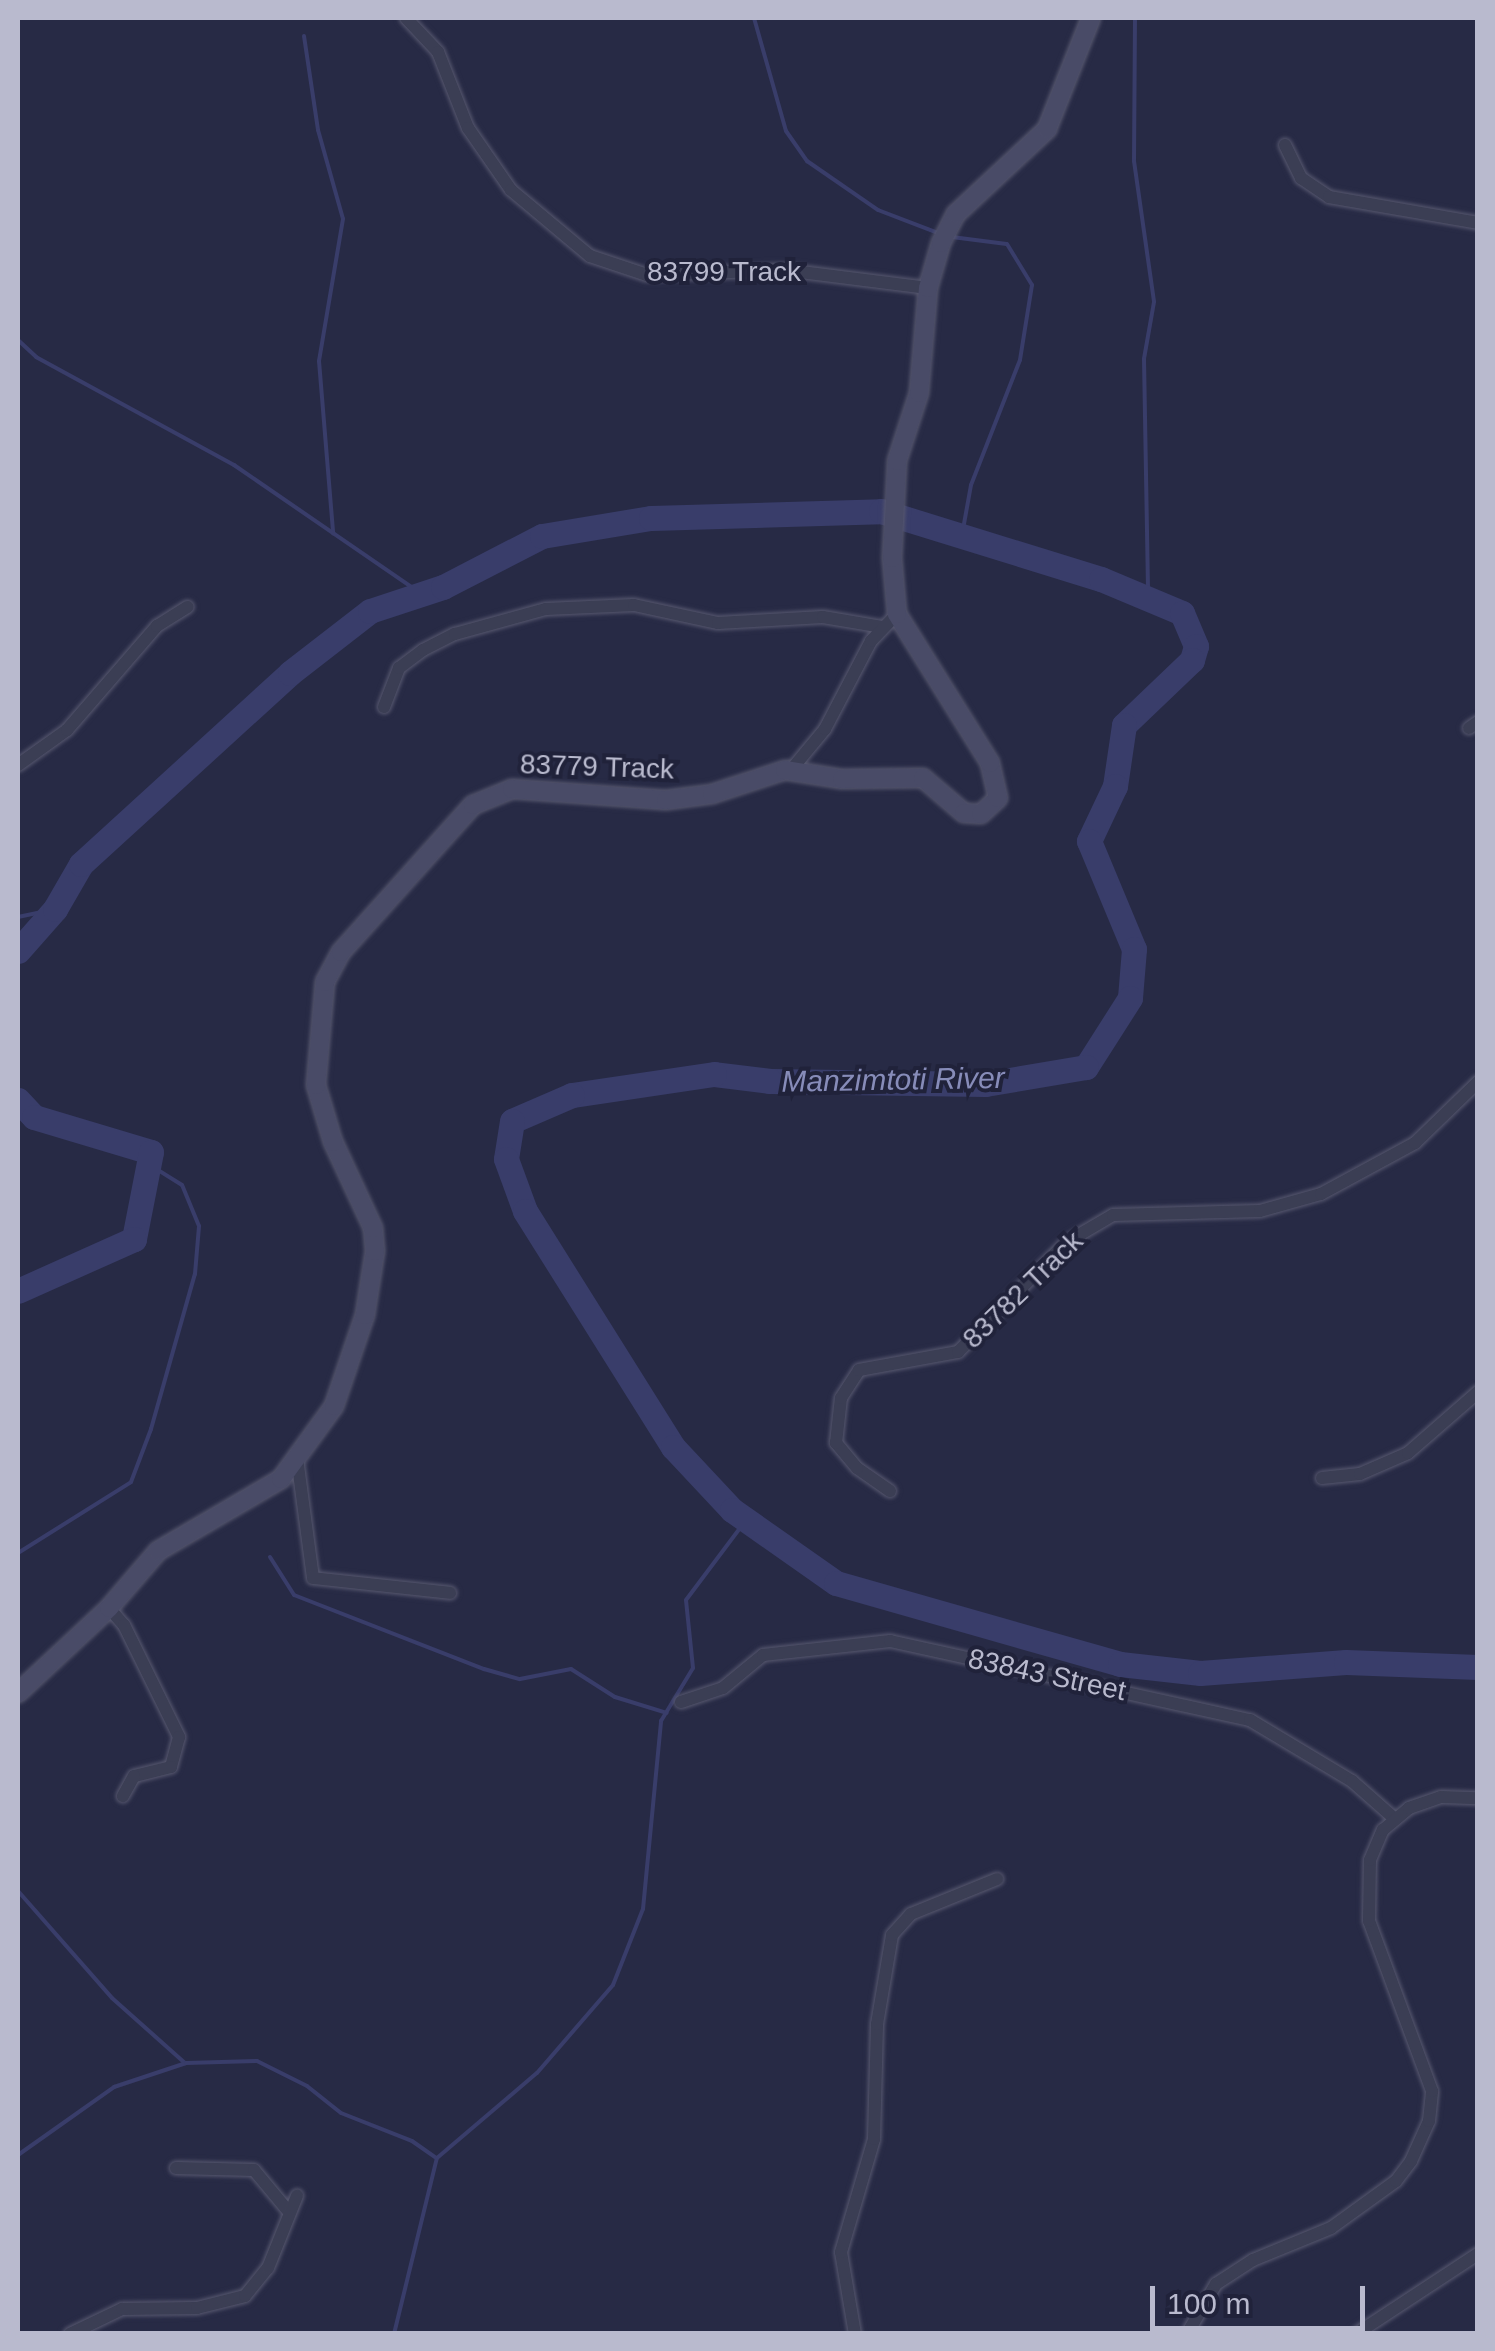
<!DOCTYPE html>
<html>
<head>
<meta charset="utf-8">
<style>
	body { margin:0 }
	#map { position:relative; width:1495px; height:2351px; overflow:hidden; background:#272a45; font-family:Arial,sans-serif }
	div>[style] { position:absolute }
	.stream>* { height:4px; margin:-2px; padding:0 2px; transform-origin:2px; border-radius:2px; background:#393d6a }
	.river>* { height:25px; margin:-12.5px; padding:0 12.5px; transform-origin:12.5px; border-radius:12.5px; background:#393d6a }
	.roads { filter:drop-shadow(0 0 2px #57586f) drop-shadow(0 0 2px #57586f) }
	.street>* { height:12px; margin:-6px; padding:0 6px; transform-origin:6px; border-radius:6px; background:#3b3e54 }
	.secondary>* { height:18px; margin:-9px; padding:0 9px; transform-origin:9px; border-radius:9px; background:#494b67 }
	span { translate:-50% -50%; white-space:nowrap; text-align:center; line-height:1.15; -webkit-text-stroke:8px #20223a; paint-order:stroke }
	.street-label { font-size:28px; color:#b9bace }
	.water-label { font-size:30px; color:#878cb9; font-style:italic }
	.frame { position:absolute; inset:0; border:20px solid #b9bace; pointer-events:none }
	.scale { position:absolute; left:1150px; top:2286px; width:215px; height:45px; box-sizing:border-box; border:5px solid #b9bace; border-top:0; padding-left:12px; font-size:30px; line-height:35px; white-space:nowrap; color:#b9bace; -webkit-text-stroke:8px #20223a; paint-order:stroke }
</style>
</head>
<body>
<div id="map">
	<div class="stream">
		<div style="left:754px;top:18px;width:117px;rotate:74.2deg"></div>
		<div style="left:786px;top:131px;width:37px;rotate:55deg"></div>
		<div style="left:807px;top:161px;width:86px;rotate:34.6deg"></div>
		<div style="left:878px;top:210px;width:64px;rotate:21deg"></div>
		<div style="left:1135px;top:18px;width:143px;rotate:90.4deg"></div>
		<div style="left:1134px;top:161px;width:142px;rotate:81.9deg"></div>
		<div style="left:1154px;top:302px;width:58px;rotate:100deg"></div>
		<div style="left:1144px;top:359px;width:239px;rotate:89deg"></div>
		<div style="left:304px;top:36px;width:95px;rotate:81.5deg"></div>
		<div style="left:318px;top:130px;width:92px;rotate:74.3deg"></div>
		<div style="left:343px;top:219px;width:144px;rotate:99.6deg"></div>
		<div style="left:319px;top:361px;width:173px;rotate:85.3deg"></div>
		<div style="left:952px;top:237px;width:55px;rotate:7.3deg"></div>
		<div style="left:1007px;top:244px;width:48px;rotate:58.6deg"></div>
		<div style="left:1032px;top:285px;width:76px;rotate:99.1deg"></div>
		<div style="left:1020px;top:360px;width:134px;rotate:111.4deg"></div>
		<div style="left:971px;top:485px;width:51px;rotate:100.2deg"></div>
		<div style="left:18px;top:340px;width:25px;rotate:43deg"></div>
		<div style="left:36px;top:357px;width:226px;rotate:28.6deg"></div>
		<div style="left:234px;top:465px;width:228px;rotate:34.5deg"></div>
		<div style="left:18px;top:917px;width:38px;rotate:-12deg"></div>
		<div style="left:18px;top:1553px;width:133px;rotate:-32.1deg"></div>
		<div style="left:131px;top:1482px;width:57px;rotate:-69.3deg"></div>
		<div style="left:151px;top:1429px;width:161px;rotate:-74.2deg"></div>
		<div style="left:195px;top:1274px;width:48px;rotate:-85.2deg"></div>
		<div style="left:199px;top:1226px;width:44px;rotate:-112.5deg"></div>
		<div style="left:182px;top:1185px;width:39px;rotate:-148deg"></div>
		<div style="left:270px;top:1557px;width:45px;rotate:57.7deg"></div>
		<div style="left:294px;top:1595px;width:204px;rotate:21.3deg"></div>
		<div style="left:484px;top:1669px;width:37px;rotate:16deg"></div>
		<div style="left:520px;top:1679px;width:52px;rotate:-11.1deg"></div>
		<div style="left:571px;top:1669px;width:52px;rotate:32.5deg"></div>
		<div style="left:615px;top:1697px;width:54px;rotate:17.1deg"></div>
		<div style="left:18px;top:1891px;width:142px;rotate:48.7deg"></div>
		<div style="left:112px;top:1998px;width:98px;rotate:41.7deg"></div>
		<div style="left:18px;top:2155px;width:118px;rotate:-35.3deg"></div>
		<div style="left:114px;top:2087px;width:76px;rotate:-18.4deg"></div>
		<div style="left:186px;top:2063px;width:71px;rotate:-1.6deg"></div>
		<div style="left:257px;top:2061px;width:56px;rotate:26.6deg"></div>
		<div style="left:307px;top:2086px;width:43px;rotate:38.5deg"></div>
		<div style="left:341px;top:2113px;width:76px;rotate:21.5deg"></div>
		<div style="left:412px;top:2141px;width:29px;rotate:35deg"></div>
		<div style="left:394px;top:2334px;width:181px;rotate:-76.3deg"></div>
		<div style="left:437px;top:2158px;width:131px;rotate:-40.4deg"></div>
		<div style="left:537px;top:2073px;width:116px;rotate:-49.2deg"></div>
		<div style="left:613px;top:1985px;width:82px;rotate:-68.5deg"></div>
		<div style="left:643px;top:1909px;width:189px;rotate:-84.5deg"></div>
		<div style="left:661px;top:1721px;width:62px;rotate:-58.9deg"></div>
		<div style="left:693px;top:1668px;width:68px;rotate:-95.9deg"></div>
		<div style="left:686px;top:1600px;width:100px;rotate:-53.1deg"></div>
	</div>
	<div class="river">
		<div style="left:18px;top:951px;width:56px;rotate:-48.6deg"></div>
		<div style="left:55px;top:909px;width:52px;rotate:-60deg"></div>
		<div style="left:81px;top:864px;width:283px;rotate:-42.4deg"></div>
		<div style="left:290px;top:673px;width:101px;rotate:-37.8deg"></div>
		<div style="left:370px;top:611px;width:77px;rotate:-18.2deg"></div>
		<div style="left:443px;top:587px;width:111px;rotate:-27.3deg"></div>
		<div style="left:542px;top:536px;width:110px;rotate:-9.4deg"></div>
		<div style="left:651px;top:518px;width:230px;rotate:-1.7deg"></div>
		<div style="left:881px;top:511px;width:230px;rotate:17.2deg"></div>
		<div style="left:1101px;top:579px;width:88px;rotate:22.8deg"></div>
		<div style="left:1182px;top:613px;width:36px;rotate:67deg"></div>
		<div style="left:1196px;top:646px;width:15px;rotate:106deg"></div>
		<div style="left:1192px;top:660px;width:94px;rotate:136.3deg"></div>
		<div style="left:1124px;top:725px;width:62px;rotate:98.4deg"></div>
		<div style="left:1115px;top:786px;width:61px;rotate:115.3deg"></div>
		<div style="left:1089px;top:841px;width:117px;rotate:67.4deg"></div>
		<div style="left:1134px;top:949px;width:49px;rotate:94.7deg"></div>
		<div style="left:1130px;top:998px;width:82px;rotate:122.5deg"></div>
		<div style="left:1086px;top:1067px;width:102px;rotate:170.4deg"></div>
		<div style="left:985px;top:1084px;width:215px;rotate:-179.2deg"></div>
		<div style="left:770px;top:1081px;width:56px;rotate:-172.9deg"></div>
		<div style="left:714px;top:1074px;width:144px;rotate:171.6deg"></div>
		<div style="left:572px;top:1095px;width:65px;rotate:156.6deg"></div>
		<div style="left:512px;top:1121px;width:38px;rotate:99deg"></div>
		<div style="left:506px;top:1159px;width:55px;rotate:69.9deg"></div>
		<div style="left:525px;top:1211px;width:279px;rotate:57.9deg"></div>
		<div style="left:673px;top:1447px;width:86px;rotate:46.9deg"></div>
		<div style="left:732px;top:1510px;width:127px;rotate:35.1deg"></div>
		<div style="left:836px;top:1583px;width:295px;rotate:15.9deg"></div>
		<div style="left:1120px;top:1664px;width:81px;rotate:6.4deg"></div>
		<div style="left:1200px;top:1673px;width:146px;rotate:-4.3deg"></div>
		<div style="left:1346px;top:1662px;width:132px;rotate:2.2deg"></div>
		<div style="left:18px;top:1100px;width:23px;rotate:47deg"></div>
		<div style="left:34px;top:1117px;width:122px;rotate:16.7deg"></div>
		<div style="left:151px;top:1152px;width:89px;rotate:101.1deg"></div>
		<div style="left:134px;top:1239px;width:127px;rotate:155.9deg"></div>
	</div>
	<div class="roads">
		<div class="street">
			<div style="left:406px;top:18px;width:47px;rotate:46.7deg"></div>
			<div style="left:438px;top:52px;width:82px;rotate:68.5deg"></div>
			<div style="left:468px;top:128px;width:75px;rotate:55.3deg"></div>
			<div style="left:511px;top:190px;width:103px;rotate:39.9deg"></div>
			<div style="left:590px;top:256px;width:60px;rotate:18.4deg"></div>
			<div style="left:647px;top:275px;width:138px;rotate:-2.1deg"></div>
			<div style="left:785px;top:270px;width:144px;rotate:7.2deg"></div>
			<div style="left:1285px;top:145px;width:37px;rotate:64deg"></div>
			<div style="left:1301px;top:178px;width:34px;rotate:34deg"></div>
			<div style="left:1329px;top:197px;width:151px;rotate:9.9deg"></div>
			<div style="left:384px;top:707px;width:42px;rotate:-69deg"></div>
			<div style="left:399px;top:668px;width:30px;rotate:-37deg"></div>
			<div style="left:423px;top:650px;width:36px;rotate:-27deg"></div>
			<div style="left:455px;top:634px;width:94px;rotate:-15.4deg"></div>
			<div style="left:546px;top:609px;width:88px;rotate:-2.6deg"></div>
			<div style="left:634px;top:605px;width:86px;rotate:12.1deg"></div>
			<div style="left:718px;top:623px;width:105px;rotate:-3.3deg"></div>
			<div style="left:823px;top:617px;width:61px;rotate:9.5deg"></div>
			<div style="left:1469px;top:728px;width:11px;rotate:-34deg"></div>
			<div style="left:18px;top:765px;width:60px;rotate:-35.5deg"></div>
			<div style="left:67px;top:730px;width:138px;rotate:-49.1deg"></div>
			<div style="left:157px;top:626px;width:36px;rotate:-32deg"></div>
			<div style="left:791px;top:770px;width:53px;rotate:-50.3deg"></div>
			<div style="left:825px;top:729px;width:99px;rotate:-62.4deg"></div>
			<div style="left:871px;top:641px;width:37px;rotate:-46deg"></div>
			<div style="left:297px;top:1458px;width:121px;rotate:82.4deg"></div>
			<div style="left:313px;top:1578px;width:138px;rotate:6.2deg"></div>
			<div style="left:1322px;top:1478px;width:38px;rotate:-6deg"></div>
			<div style="left:1360px;top:1474px;width:52px;rotate:-23.6deg"></div>
			<div style="left:1408px;top:1453px;width:93px;rotate:-41.1deg"></div>
			<div style="left:890px;top:1491px;width:40px;rotate:-145.1deg"></div>
			<div style="left:857px;top:1468px;width:33px;rotate:-130deg"></div>
			<div style="left:836px;top:1443px;width:45px;rotate:-83.7deg"></div>
			<div style="left:841px;top:1398px;width:33px;rotate:-57deg"></div>
			<div style="left:859px;top:1370px;width:101px;rotate:-10.3deg"></div>
			<div style="left:958px;top:1352px;width:155px;rotate:-45.3deg"></div>
			<div style="left:1067px;top:1242px;width:53px;rotate:-30.4deg"></div>
			<div style="left:1113px;top:1215px;width:147px;rotate:-1.6deg"></div>
			<div style="left:1260px;top:1211px;width:63px;rotate:-15.6deg"></div>
			<div style="left:1321px;top:1194px;width:107px;rotate:-28.5deg"></div>
			<div style="left:1415px;top:1143px;width:88px;rotate:-44.1deg"></div>
			<div style="left:109px;top:1608px;width:23px;rotate:49deg"></div>
			<div style="left:124px;top:1625px;width:125px;rotate:63.8deg"></div>
			<div style="left:179px;top:1737px;width:31px;rotate:105deg"></div>
			<div style="left:171px;top:1767px;width:38px;rotate:166deg"></div>
			<div style="left:134px;top:1776px;width:23px;rotate:119deg"></div>
			<div style="left:681px;top:1702px;width:44px;rotate:-18.4deg"></div>
			<div style="left:723px;top:1688px;width:52px;rotate:-39.5deg"></div>
			<div style="left:763px;top:1655px;width:128px;rotate:-6.3deg"></div>
			<div style="left:890px;top:1641px;width:369px;rotate:12.4deg"></div>
			<div style="left:1250px;top:1720px;width:119px;rotate:30.9deg"></div>
			<div style="left:1352px;top:1781px;width:57px;rotate:41.5deg"></div>
			<div style="left:176px;top:2168px;width:78px;rotate:1.5deg"></div>
			<div style="left:254px;top:2170px;width:55px;rotate:50.2deg"></div>
			<div style="left:70px;top:2334px;width:58px;rotate:-25.7deg"></div>
			<div style="left:122px;top:2309px;width:75px;rotate:-0.8deg"></div>
			<div style="left:197px;top:2308px;width:49px;rotate:-14deg"></div>
			<div style="left:245px;top:2296px;width:36px;rotate:-51deg"></div>
			<div style="left:268px;top:2268px;width:78px;rotate:-68.1deg"></div>
			<div style="left:855px;top:2334px;width:83px;rotate:-99.7deg"></div>
			<div style="left:841px;top:2252px;width:118px;rotate:-73.7deg"></div>
			<div style="left:874px;top:2139px;width:115px;rotate:-88.5deg"></div>
			<div style="left:877px;top:2024px;width:90px;rotate:-80.4deg"></div>
			<div style="left:892px;top:1935px;width:28px;rotate:-48deg"></div>
			<div style="left:911px;top:1914px;width:93px;rotate:-22.1deg"></div>
			<div style="left:1187px;top:2334px;width:58px;rotate:-59.9deg"></div>
			<div style="left:1216px;top:2284px;width:44px;rotate:-33deg"></div>
			<div style="left:1253px;top:2260px;width:84px;rotate:-22.3deg"></div>
			<div style="left:1331px;top:2228px;width:80px;rotate:-35.9deg"></div>
			<div style="left:1396px;top:2181px;width:25px;rotate:-53deg"></div>
			<div style="left:1411px;top:2161px;width:44px;rotate:-65.8deg"></div>
			<div style="left:1429px;top:2121px;width:30px;rotate:-84deg"></div>
			<div style="left:1432px;top:2091px;width:181px;rotate:-110.3deg"></div>
			<div style="left:1369px;top:1921px;width:61px;rotate:-89.1deg"></div>
			<div style="left:1370px;top:1860px;width:33px;rotate:-67deg"></div>
			<div style="left:1383px;top:1830px;width:34px;rotate:-40deg"></div>
			<div style="left:1409px;top:1808px;width:34px;rotate:-19deg"></div>
			<div style="left:1441px;top:1797px;width:37px;rotate:2deg"></div>
			<div style="left:1356px;top:2334px;width:146px;rotate:-33.3deg"></div>
		</div>
		<div class="secondary">
			<div style="left:18px;top:1693px;width:125px;rotate:-43deg"></div>
			<div style="left:109px;top:1608px;width:75px;rotate:-49.3deg"></div>
			<div style="left:158px;top:1551px;width:143px;rotate:-30.3deg"></div>
			<div style="left:281px;top:1479px;width:90px;rotate:-54deg"></div>
			<div style="left:334px;top:1406px;width:96px;rotate:-71.2deg"></div>
			<div style="left:365px;top:1315px;width:65px;rotate:-81.1deg"></div>
			<div style="left:375px;top:1251px;width:23px;rotate:-95deg"></div>
			<div style="left:373px;top:1228px;width:95px;rotate:-114.9deg"></div>
			<div style="left:333px;top:1142px;width:59px;rotate:-106.6deg"></div>
			<div style="left:316px;top:1085px;width:103px;rotate:-85deg"></div>
			<div style="left:325px;top:982px;width:34px;rotate:-62deg"></div>
			<div style="left:341px;top:952px;width:198px;rotate:-48.1deg"></div>
			<div style="left:473px;top:805px;width:42px;rotate:-22.3deg"></div>
			<div style="left:512px;top:789px;width:154px;rotate:4.1deg"></div>
			<div style="left:666px;top:800px;width:46px;rotate:-7.4deg"></div>
			<div style="left:712px;top:794px;width:77px;rotate:-18.2deg"></div>
			<div style="left:785px;top:770px;width:58px;rotate:9deg"></div>
			<div style="left:842px;top:779px;width:81px;rotate:-0.7deg"></div>
			<div style="left:923px;top:778px;width:54px;rotate:40.5deg"></div>
			<div style="left:964px;top:813px;width:17px;rotate:3deg"></div>
			<div style="left:981px;top:814px;width:23px;rotate:-43deg"></div>
			<div style="left:998px;top:798px;width:36px;rotate:-103deg"></div>
			<div style="left:990px;top:763px;width:176px;rotate:-122deg"></div>
			<div style="left:897px;top:614px;width:56px;rotate:-95.1deg"></div>
			<div style="left:892px;top:558px;width:97px;rotate:-87deg"></div>
			<div style="left:897px;top:461px;width:71px;rotate:-72.1deg"></div>
			<div style="left:919px;top:393px;width:105px;rotate:-85.1deg"></div>
			<div style="left:928px;top:288px;width:47px;rotate:-73.9deg"></div>
			<div style="left:941px;top:243px;width:33px;rotate:-63deg"></div>
			<div style="left:956px;top:214px;width:125px;rotate:-43deg"></div>
			<div style="left:1047px;top:129px;width:119px;rotate:-68.4deg"></div>
		</div>
	</div>
	<div class="street-label">
		<span style="left:724px;top:272px">83799 Track</span>
		<span style="left:597px;top:767px;rotate:2deg">83779 Track</span>
		<span style="left:1023px;top:1290px;rotate:-44deg">83782 Track</span>
		<span style="left:1047px;top:1675px;rotate:12deg">83843 Street</span>
	</div>
	<div class="water-label">
		<span style="left:893px;top:1080px;rotate:-1deg">Manzimtoti River</span>
	</div>
	<div class="frame"></div>
	<div class="scale">100 m</div>
</div>
</body>
</html>
